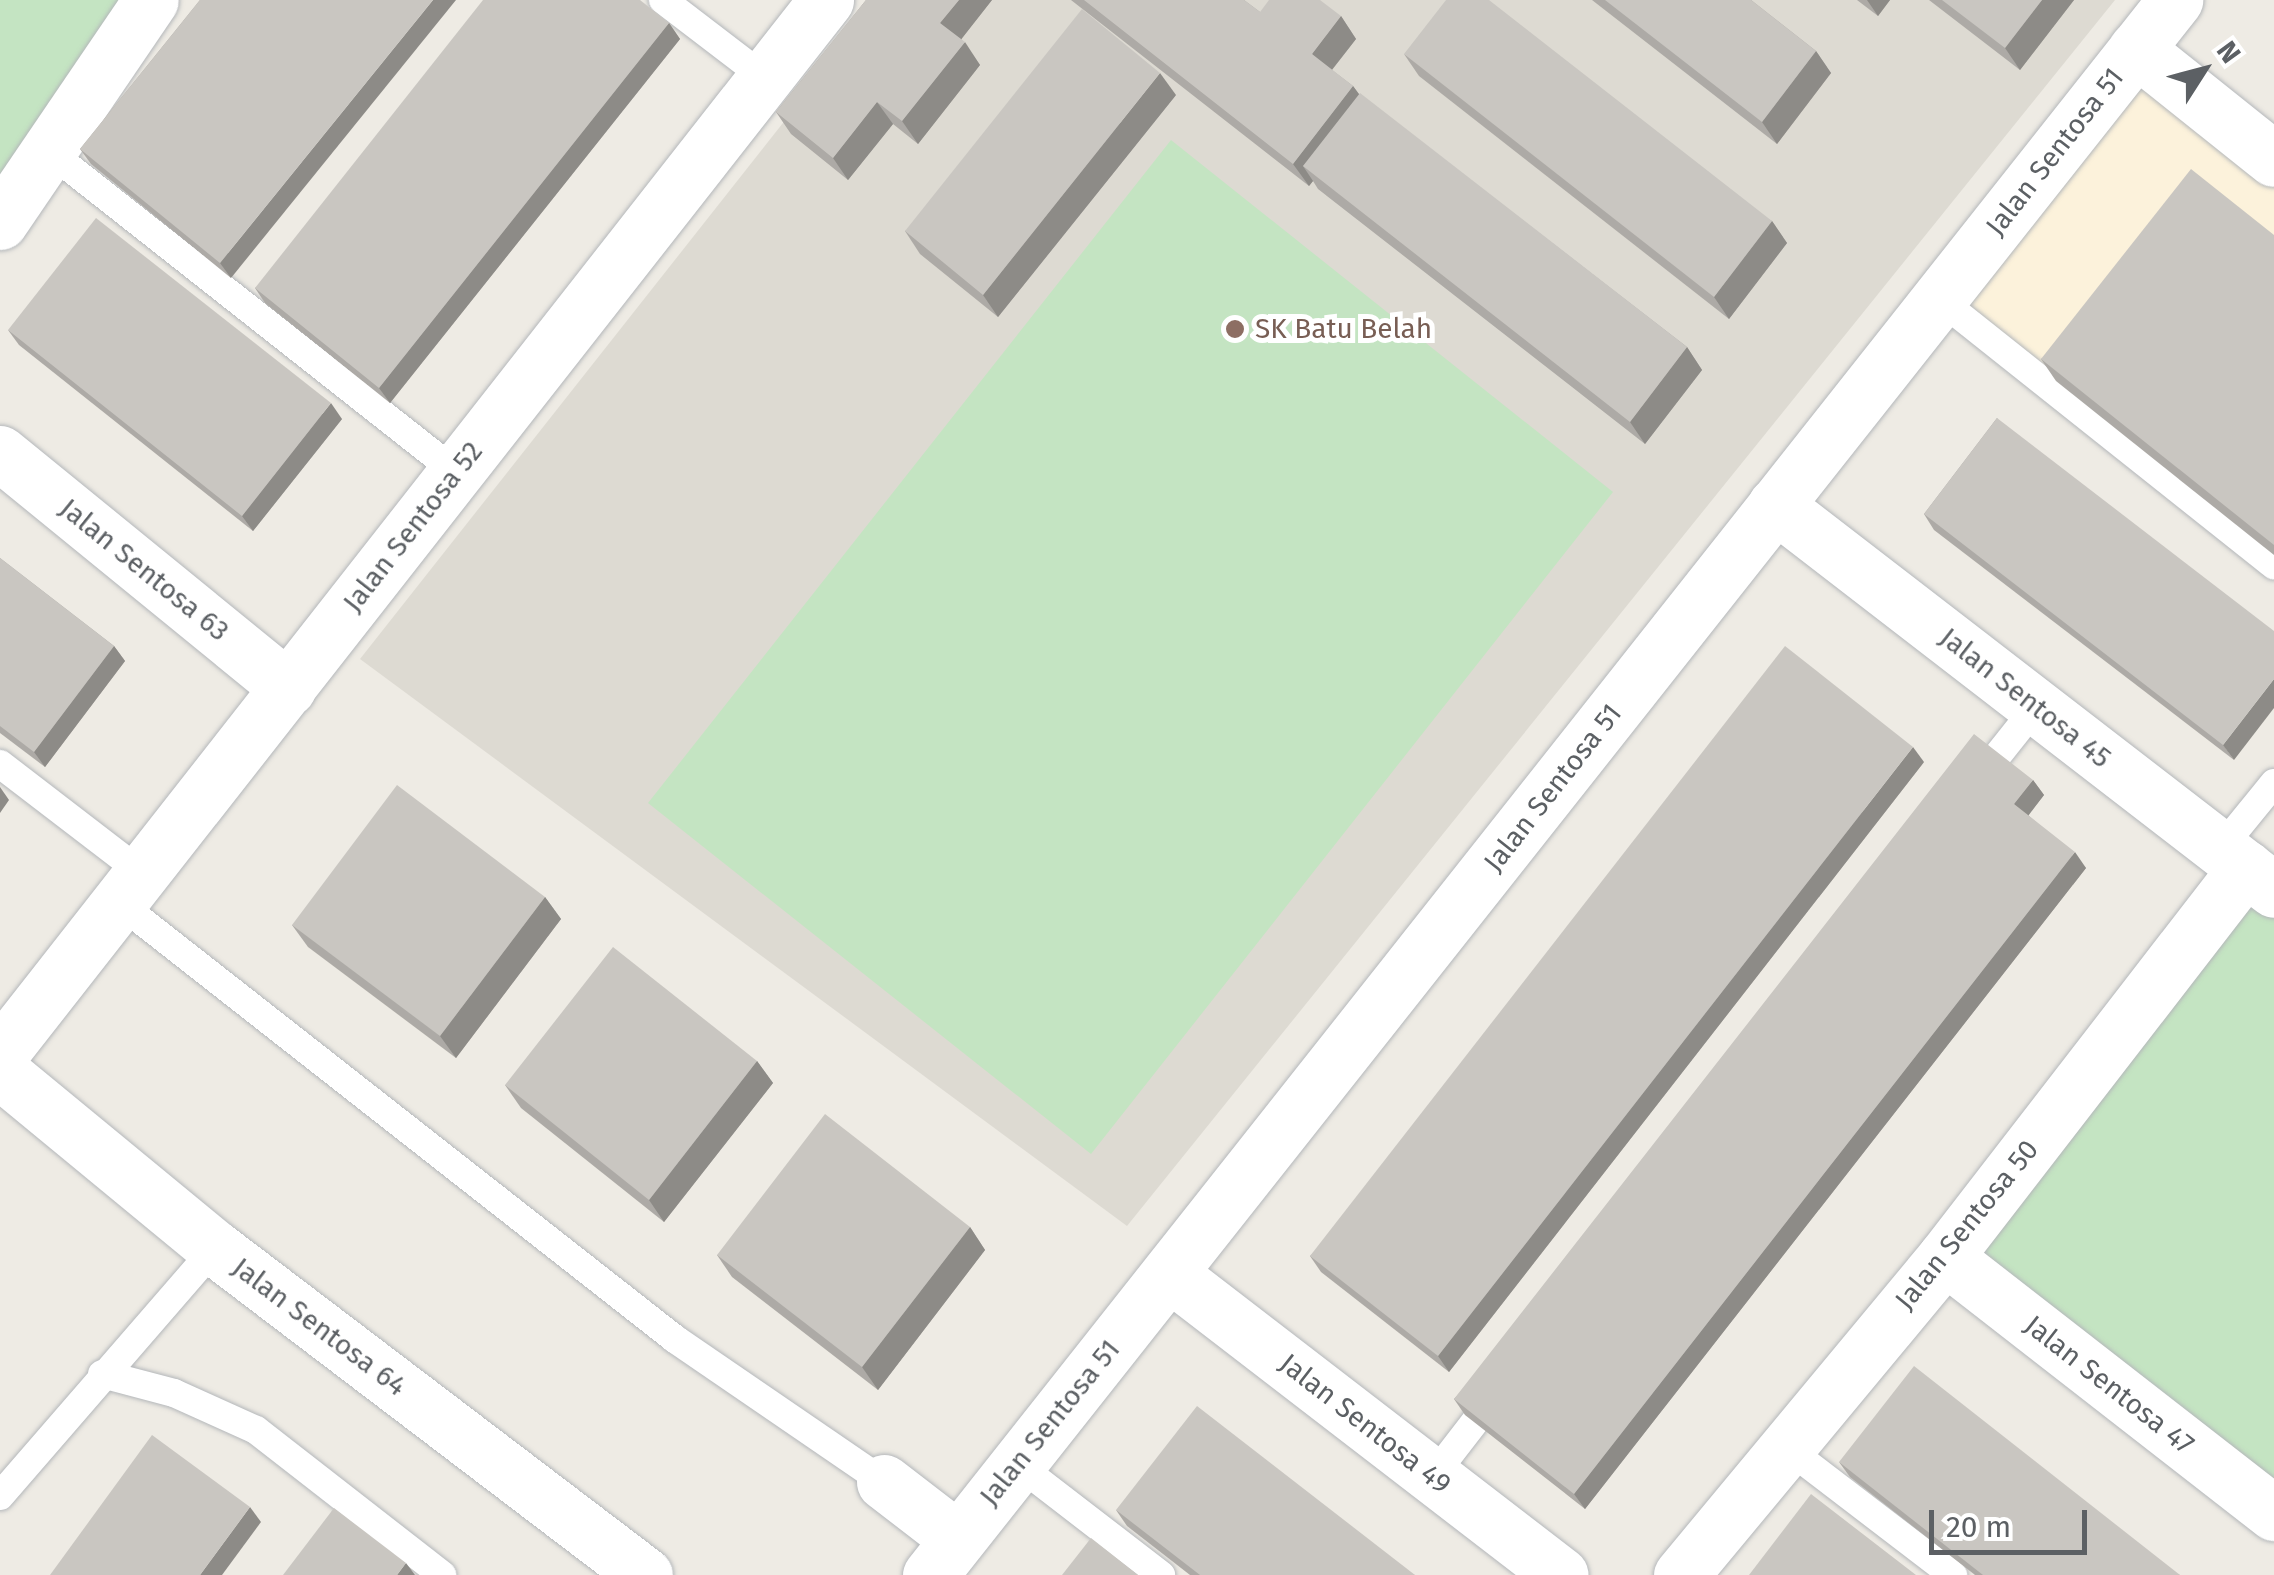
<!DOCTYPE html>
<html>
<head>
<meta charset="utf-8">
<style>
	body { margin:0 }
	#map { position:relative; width:2274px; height:1575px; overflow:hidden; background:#eeebe4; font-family:"Fira Sans",sans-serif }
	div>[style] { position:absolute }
	.commercial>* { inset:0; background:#fcf2db }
	.education>* { inset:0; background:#dddad2 }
	.green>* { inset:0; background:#c4e4c2 }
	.roads { filter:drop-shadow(0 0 2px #b4b7ba) drop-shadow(0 0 2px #b4b7ba) }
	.service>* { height:28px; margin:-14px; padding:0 14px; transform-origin:14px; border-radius:14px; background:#fff }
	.minor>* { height:55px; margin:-27.5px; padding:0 27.5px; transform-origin:27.5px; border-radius:27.5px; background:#fff }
	.wall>* { inset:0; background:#adaaa6 }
	.shaded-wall>* { inset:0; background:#8d8b87 }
	.building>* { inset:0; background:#c9c6c1 }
	.dots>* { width:28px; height:28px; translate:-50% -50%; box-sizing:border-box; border:5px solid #fff; border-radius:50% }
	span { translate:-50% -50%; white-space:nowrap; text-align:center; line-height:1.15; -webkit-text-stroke:10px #fff; paint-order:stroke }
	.street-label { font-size:28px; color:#5c6064 }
	.education-label { font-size:28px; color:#785e54 }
	.left { translate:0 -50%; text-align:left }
	.north { position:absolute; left:2154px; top:20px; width:100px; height:100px; -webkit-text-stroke:8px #fff; paint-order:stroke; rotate:54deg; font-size:28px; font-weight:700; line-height:40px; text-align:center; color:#5c6064 }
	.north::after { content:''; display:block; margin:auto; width:35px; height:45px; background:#5c6064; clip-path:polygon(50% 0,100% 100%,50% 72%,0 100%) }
	.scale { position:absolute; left:1929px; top:1510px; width:158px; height:45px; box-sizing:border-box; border:5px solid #5c6064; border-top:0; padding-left:12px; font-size:30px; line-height:35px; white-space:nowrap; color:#5c6064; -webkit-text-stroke:8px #fff; paint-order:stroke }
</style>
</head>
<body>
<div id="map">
	<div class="commercial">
		<div style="clip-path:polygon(2142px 81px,2274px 186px,2274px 554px,1964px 301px)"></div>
	</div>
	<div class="education">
		<div style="clip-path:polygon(880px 0,2115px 0,1127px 1226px,360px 659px)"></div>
	</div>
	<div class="green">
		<div style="clip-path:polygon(0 0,153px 0,0 202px)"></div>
		<div style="clip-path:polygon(1171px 140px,1613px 492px,1091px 1154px,648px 803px)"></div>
		<div style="clip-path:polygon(2246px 868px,2274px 890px,2274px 1513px,1945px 1257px)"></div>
	</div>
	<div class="roads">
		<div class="service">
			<div style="left:663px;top:0;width:128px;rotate:37.4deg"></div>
			<div style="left:51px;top:153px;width:516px;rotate:38.23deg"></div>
			<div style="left:1939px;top:299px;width:428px;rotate:38.5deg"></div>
			<div style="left:0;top:764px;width:179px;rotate:37.5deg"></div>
			<div style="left:1978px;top:780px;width:93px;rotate:-51.5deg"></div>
			<div style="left:2221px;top:848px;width:84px;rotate:-50.8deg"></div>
			<div style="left:119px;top:903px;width:707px;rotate:38.1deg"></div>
			<div style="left:675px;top:1339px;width:253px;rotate:34.4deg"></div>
			<div style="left:102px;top:1374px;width:74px;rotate:14.8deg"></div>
			<div style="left:174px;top:1393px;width:90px;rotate:24.3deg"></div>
			<div style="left:256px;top:1430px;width:236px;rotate:37.9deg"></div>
			<div style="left:1784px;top:1446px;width:213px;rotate:37.4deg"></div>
			<div style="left:1017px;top:1464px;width:182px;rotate:37.6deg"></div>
			<div style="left:1433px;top:1476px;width:106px;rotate:-52.3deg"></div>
			<div style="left:0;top:1496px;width:328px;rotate:-49.1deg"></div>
		</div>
		<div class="minor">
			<div style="left:2136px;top:49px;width:176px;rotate:38.6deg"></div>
			<div style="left:0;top:222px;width:268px;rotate:-55.8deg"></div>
			<div style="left:0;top:453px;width:372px;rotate:39.2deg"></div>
			<div style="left:1775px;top:505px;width:630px;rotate:37.65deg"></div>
			<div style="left:0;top:1054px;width:1339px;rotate:-51.91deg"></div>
			<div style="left:0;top:1071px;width:278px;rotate:39.5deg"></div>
			<div style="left:215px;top:1248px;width:540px;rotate:37.25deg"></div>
			<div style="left:1945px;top:1257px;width:417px;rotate:37.9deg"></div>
			<div style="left:1170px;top:1274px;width:493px;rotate:37.6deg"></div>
			<div style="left:884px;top:1482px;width:93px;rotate:37.6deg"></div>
			<div style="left:930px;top:1575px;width:2008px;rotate:-51.67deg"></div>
			<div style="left:1681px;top:1575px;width:413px;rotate:-50.3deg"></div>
			<div style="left:1945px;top:1257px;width:492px;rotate:-52.3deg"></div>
		</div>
	</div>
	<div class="wall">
		<div style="clip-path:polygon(200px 0,231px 278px,91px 164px,80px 149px)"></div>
		<div style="clip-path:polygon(866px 0,992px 0,961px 39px,980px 65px,918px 144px,893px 124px,848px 180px,791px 134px,776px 112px)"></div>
		<div style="clip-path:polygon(1071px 0,1244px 0,1260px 12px,1341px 16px,1356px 39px,1332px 70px,1353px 86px,1359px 94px,1687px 347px,1702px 370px,1645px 444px,1318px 189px,1313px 181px,1309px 186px)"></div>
		<div style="clip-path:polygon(1592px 0,1751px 0,1816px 51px,1831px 73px,1777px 144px)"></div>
		<div style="clip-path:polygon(1857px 0,1890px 0,1878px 16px)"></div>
		<div style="clip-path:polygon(1929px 0,2074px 0,2020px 70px)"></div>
		<div style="clip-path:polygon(669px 23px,680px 39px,390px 403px,265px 303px,255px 288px)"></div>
		<div style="clip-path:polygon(1404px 54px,1772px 221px,1787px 243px,1729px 319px,1419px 76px)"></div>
		<div style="clip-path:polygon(1176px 95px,998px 317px,920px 254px,905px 231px)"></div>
		<div style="clip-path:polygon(2274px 235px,2274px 555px,2056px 381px,2041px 359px)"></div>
		<div style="clip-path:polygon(8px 330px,342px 419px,253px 531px,19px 345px)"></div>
		<div style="clip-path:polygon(1997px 418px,2234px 760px,1934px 530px,1924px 514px)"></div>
		<div style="clip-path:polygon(0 558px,114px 646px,125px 661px,45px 767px,0 733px)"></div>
		<div style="clip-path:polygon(1924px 762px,1449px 1372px,1321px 1272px,1310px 1256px)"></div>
		<div style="clip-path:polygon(2033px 780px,2044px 795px,2028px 815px,2086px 868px,1585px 1509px,1465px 1415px,1454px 1399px)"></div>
		<div style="clip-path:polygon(545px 897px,561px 919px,456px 1058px,308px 947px,292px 925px)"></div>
		<div style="clip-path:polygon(757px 1061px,773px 1083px,664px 1222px,521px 1108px,505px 1085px)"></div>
		<div style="clip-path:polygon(970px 1227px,985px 1250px,878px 1390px,732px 1277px,717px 1255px)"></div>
		<div style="clip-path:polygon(1839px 1462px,2180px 1575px,1975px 1575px,1850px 1477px)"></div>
		<div style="clip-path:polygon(1116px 1510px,1415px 1575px,1190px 1575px,1127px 1526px)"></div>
	</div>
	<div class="shaded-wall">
		<div style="clip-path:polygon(433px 0,456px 0,231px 278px,220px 263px)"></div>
		<div style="clip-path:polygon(959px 0,992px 0,956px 46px,940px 23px)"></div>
		<div style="clip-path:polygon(1867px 0,1890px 0,1878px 16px)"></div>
		<div style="clip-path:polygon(2042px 0,2074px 0,2020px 70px,2005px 48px)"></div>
		<div style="clip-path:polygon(1341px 16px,1356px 39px,1327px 76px,1312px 54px)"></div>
		<div style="clip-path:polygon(669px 23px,680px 39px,390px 403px,379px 388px)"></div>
		<div style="clip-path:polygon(965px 42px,980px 65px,918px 144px,902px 121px)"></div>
		<div style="clip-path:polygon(1816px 51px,1831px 73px,1777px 144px,1762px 122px)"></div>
		<div style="clip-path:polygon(1160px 73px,1176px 95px,998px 317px,983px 295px)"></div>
		<div style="clip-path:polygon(1353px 86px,1369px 108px,1303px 166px,1313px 181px,1309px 186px,1293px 164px)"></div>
		<div style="clip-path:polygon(877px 102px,893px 124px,848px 180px,833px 158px)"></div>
		<div style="clip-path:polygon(1772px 221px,1787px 243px,1729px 319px,1714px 297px)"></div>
		<div style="clip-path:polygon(1687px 347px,1702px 370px,1645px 444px,1630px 422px)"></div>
		<div style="clip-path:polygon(331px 403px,342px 419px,253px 531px,242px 516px)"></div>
		<div style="clip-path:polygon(114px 646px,125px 661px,45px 767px,34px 752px)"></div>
		<div style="clip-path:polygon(2274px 679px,2274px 708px,2234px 760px,2223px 745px)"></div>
		<div style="clip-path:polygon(1913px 747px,1924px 762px,1449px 1372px,1438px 1356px)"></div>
		<div style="clip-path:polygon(2033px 780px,2044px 795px,2025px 820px,2014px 804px)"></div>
		<div style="clip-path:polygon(0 787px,9px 800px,0 813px)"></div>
		<div style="clip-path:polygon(2075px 852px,2086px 868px,1585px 1509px,1574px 1494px)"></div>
		<div style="clip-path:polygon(545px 897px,561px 919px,456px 1058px,440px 1036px)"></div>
		<div style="clip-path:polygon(757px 1061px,773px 1083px,664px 1222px,649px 1200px)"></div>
		<div style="clip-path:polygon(970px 1227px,985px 1250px,878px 1390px,862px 1367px)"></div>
		<div style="clip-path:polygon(250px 1507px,261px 1522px,222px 1575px,200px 1575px)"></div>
		<div style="clip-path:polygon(406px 1563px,415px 1575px,397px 1575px)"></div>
	</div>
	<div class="building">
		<div style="clip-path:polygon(200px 0,433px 0,220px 263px,80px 149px)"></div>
		<div style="clip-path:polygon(483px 0,640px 0,669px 23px,379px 388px,255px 288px)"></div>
		<div style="clip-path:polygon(866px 0,959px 0,940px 23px,965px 42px,902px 121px,877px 102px,833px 158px,776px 112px)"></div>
		<div style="clip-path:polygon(1084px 0,1244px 0,1260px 12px,1269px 0,1320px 0,1341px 16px,1312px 54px,1353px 86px,1293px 164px)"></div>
		<div style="clip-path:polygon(1446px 0,1489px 0,1772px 221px,1714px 297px,1404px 54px)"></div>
		<div style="clip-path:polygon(1605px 0,1751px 0,1816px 51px,1762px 122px)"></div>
		<div style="clip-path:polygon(1942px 0,2042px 0,2005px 48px)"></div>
		<div style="clip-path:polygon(1082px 9px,1160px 73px,983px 295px,905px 231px)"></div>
		<div style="clip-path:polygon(1360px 93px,1687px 347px,1630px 422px,1303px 166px)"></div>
		<div style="clip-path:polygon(2191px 169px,2274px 235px,2274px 545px,2041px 359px)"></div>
		<div style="clip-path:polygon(96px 218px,331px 403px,242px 516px,8px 330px)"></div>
		<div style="clip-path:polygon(1997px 418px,2274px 631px,2274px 679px,2223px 745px,1924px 514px)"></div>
		<div style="clip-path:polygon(0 558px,114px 646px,34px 752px,0 726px)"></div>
		<div style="clip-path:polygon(1785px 646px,1913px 747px,1438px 1356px,1310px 1256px)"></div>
		<div style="clip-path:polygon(1974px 734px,2033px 780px,2014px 804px,2075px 852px,1574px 1494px,1454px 1399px)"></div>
		<div style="clip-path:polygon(397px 785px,545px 897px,440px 1036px,292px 925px)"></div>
		<div style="clip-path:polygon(613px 947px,757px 1061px,649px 1200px,505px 1085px)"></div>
		<div style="clip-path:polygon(825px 1114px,970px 1227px,862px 1367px,717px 1255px)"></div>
		<div style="clip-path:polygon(1914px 1366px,2180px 1575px,1983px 1575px,1839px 1462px)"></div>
		<div style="clip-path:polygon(1197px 1406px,1415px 1575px,1200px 1575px,1116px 1510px)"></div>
		<div style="clip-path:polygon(152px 1435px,250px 1507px,200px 1575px,50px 1575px)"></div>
		<div style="clip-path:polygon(1811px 1494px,1916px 1575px,1749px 1575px)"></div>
		<div style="clip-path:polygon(334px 1508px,406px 1563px,397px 1575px,283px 1575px)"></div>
		<div style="clip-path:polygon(1091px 1538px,1138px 1575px,1062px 1575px)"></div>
	</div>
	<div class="dots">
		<div style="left:1235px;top:329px;background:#8d6e63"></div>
	</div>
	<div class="street-label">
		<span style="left:2055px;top:152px;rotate:-52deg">Jalan Sentosa 51</span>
		<span style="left:413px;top:527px;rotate:-52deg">Jalan Sentosa 52</span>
		<span style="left:144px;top:570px;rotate:39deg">Jalan Sentosa 63</span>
		<span style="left:2025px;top:698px;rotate:38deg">Jalan Sentosa 45</span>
		<span style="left:1553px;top:788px;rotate:-52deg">Jalan Sentosa 51</span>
		<span style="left:1967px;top:1225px;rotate:-51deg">Jalan Sentosa 50</span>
		<span style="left:319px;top:1327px;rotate:37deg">Jalan Sentosa 64</span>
		<span style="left:2109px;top:1385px;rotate:38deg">Jalan Sentosa 47</span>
		<span style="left:1050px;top:1423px;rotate:-51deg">Jalan Sentosa 51</span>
		<span style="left:1365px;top:1424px;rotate:38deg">Jalan Sentosa 49</span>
	</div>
	<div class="education-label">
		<span class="left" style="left:1255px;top:329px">SK Batu Belah</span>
	</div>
	<div class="north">N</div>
	<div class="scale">20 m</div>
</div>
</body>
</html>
